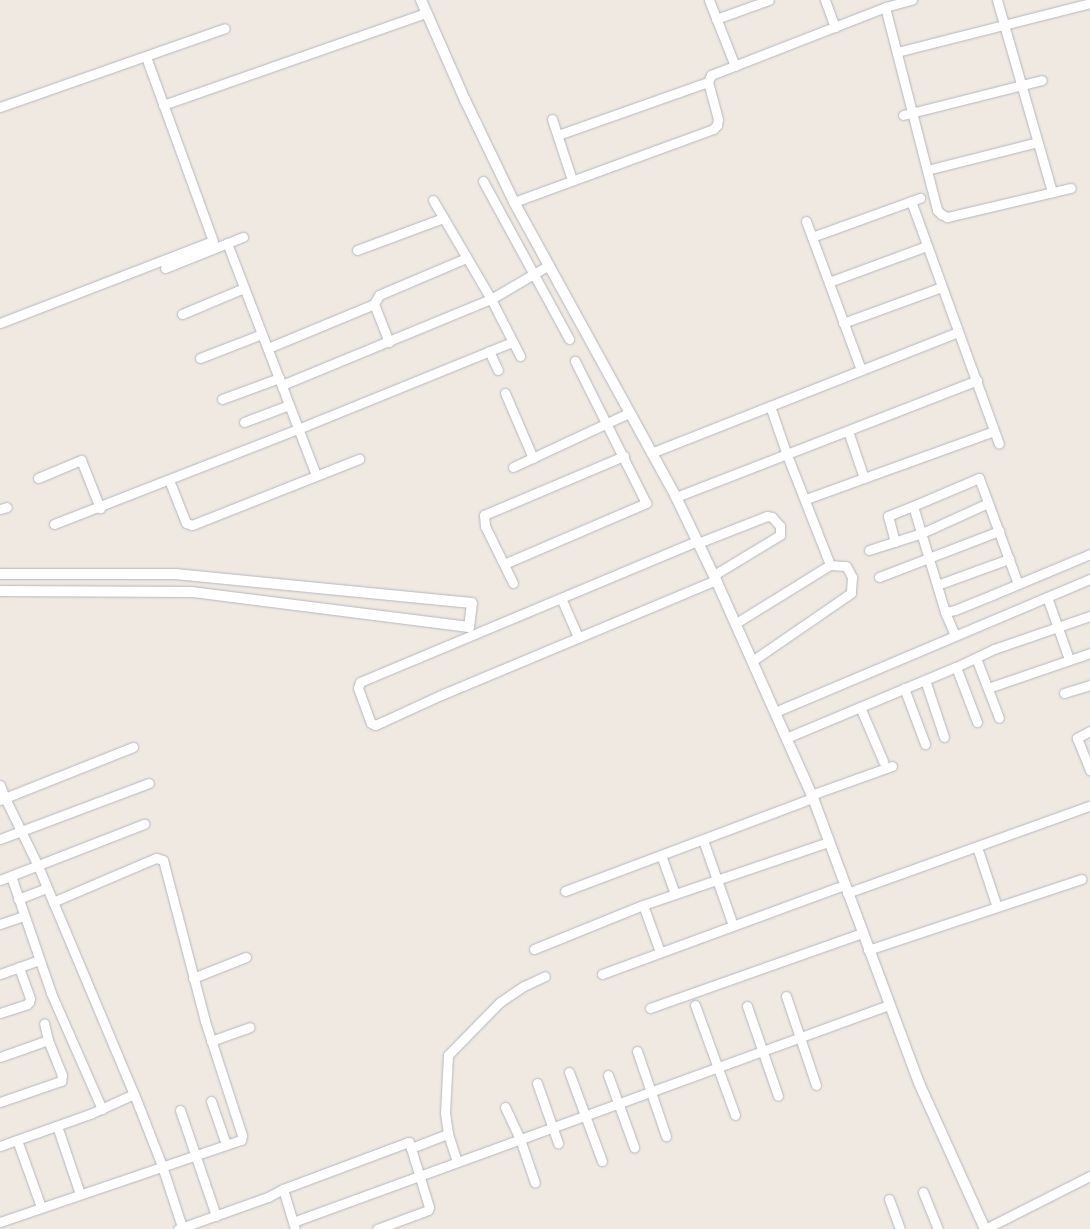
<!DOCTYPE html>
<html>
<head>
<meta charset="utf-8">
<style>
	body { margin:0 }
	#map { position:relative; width:1090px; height:1229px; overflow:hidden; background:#efe9e1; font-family:"PT Sans",sans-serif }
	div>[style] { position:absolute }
	.roads { filter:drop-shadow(0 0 1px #b4b7c1) drop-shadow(0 0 1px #b4b7c1) }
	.minor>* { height:9px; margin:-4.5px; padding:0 4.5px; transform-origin:4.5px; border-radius:4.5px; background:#fff }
	.tertiary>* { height:10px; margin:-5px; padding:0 5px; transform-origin:5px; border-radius:5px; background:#fff }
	span { translate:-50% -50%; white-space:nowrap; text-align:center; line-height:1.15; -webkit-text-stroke:4.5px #fff; paint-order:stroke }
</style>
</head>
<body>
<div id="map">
	<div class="roads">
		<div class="minor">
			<div style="left:709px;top:0;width:71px;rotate:68.5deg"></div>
			<div style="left:825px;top:0;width:29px;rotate:70deg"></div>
			<div style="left:997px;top:0;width:200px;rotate:74deg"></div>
			<div style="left:885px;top:7px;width:210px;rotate:75.6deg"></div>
			<div style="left:937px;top:210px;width:6px;rotate:45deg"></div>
			<div style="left:941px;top:214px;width:7px;rotate:27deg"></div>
			<div style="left:947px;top:217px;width:127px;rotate:-13.2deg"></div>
			<div style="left:716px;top:19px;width:56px;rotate:-19.7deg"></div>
			<div style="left:897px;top:52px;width:199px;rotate:-14.2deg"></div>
			<div style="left:163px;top:105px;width:279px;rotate:-19.3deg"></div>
			<div style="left:0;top:107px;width:238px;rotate:-19.3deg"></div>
			<div style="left:903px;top:115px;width:143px;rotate:-14.1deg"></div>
			<div style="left:552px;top:119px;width:64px;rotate:71.8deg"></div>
			<div style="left:558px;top:135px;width:159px;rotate:-19.5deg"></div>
			<div style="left:927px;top:170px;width:114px;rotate:-14.2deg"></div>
			<div style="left:483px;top:181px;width:180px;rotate:61.4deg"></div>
			<div style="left:433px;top:200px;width:115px;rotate:59.6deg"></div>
			<div style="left:491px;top:299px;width:64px;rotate:63deg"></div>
			<div style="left:911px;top:201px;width:258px;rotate:70.1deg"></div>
			<div style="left:514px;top:202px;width:212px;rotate:-20.1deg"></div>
			<div style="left:713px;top:129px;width:6px;rotate:-45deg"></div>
			<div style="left:717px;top:125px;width:6px;rotate:-81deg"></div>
			<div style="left:718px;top:119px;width:38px;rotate:-105deg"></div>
			<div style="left:708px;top:82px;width:8px;rotate:-67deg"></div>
			<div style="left:711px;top:75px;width:187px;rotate:-21.3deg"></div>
			<div style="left:885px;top:7px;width:28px;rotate:-15deg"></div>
			<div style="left:806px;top:221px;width:159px;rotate:69.7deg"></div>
			<div style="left:812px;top:237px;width:115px;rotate:-19.9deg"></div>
			<div style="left:227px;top:243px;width:248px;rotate:69deg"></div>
			<div style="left:357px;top:250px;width:92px;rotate:-20.4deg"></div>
			<div style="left:165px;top:268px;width:84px;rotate:-21.7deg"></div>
			<div style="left:829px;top:282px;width:104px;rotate:-20.2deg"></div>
			<div style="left:182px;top:314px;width:67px;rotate:-22.8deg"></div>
			<div style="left:0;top:323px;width:228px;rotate:-21.1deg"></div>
			<div style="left:213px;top:241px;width:196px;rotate:-110deg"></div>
			<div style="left:843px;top:323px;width:105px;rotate:-20deg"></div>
			<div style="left:389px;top:342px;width:41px;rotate:-111.5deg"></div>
			<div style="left:374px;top:304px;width:10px;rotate:-61deg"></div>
			<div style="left:379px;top:295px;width:95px;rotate:-23deg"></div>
			<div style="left:268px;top:348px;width:115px;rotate:-22.5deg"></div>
			<div style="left:489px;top:351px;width:21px;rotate:65deg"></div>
			<div style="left:200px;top:358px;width:66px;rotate:-21.2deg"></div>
			<div style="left:282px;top:385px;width:226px;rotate:-22.4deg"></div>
			<div style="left:491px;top:299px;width:67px;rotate:-30.4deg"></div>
			<div style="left:505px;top:393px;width:71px;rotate:66.7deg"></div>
			<div style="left:222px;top:399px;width:61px;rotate:-20.2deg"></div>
			<div style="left:770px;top:406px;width:52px;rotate:70.9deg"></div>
			<div style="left:787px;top:455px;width:118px;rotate:68.6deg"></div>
			<div style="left:244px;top:422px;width:48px;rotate:-20.7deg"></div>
			<div style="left:848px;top:431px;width:50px;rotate:71.2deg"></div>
			<div style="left:651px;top:453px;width:330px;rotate:-21.5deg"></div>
			<div style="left:513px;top:467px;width:128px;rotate:-25deg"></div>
			<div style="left:38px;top:478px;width:47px;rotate:-22.7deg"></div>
			<div style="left:81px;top:460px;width:52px;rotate:68.4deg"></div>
			<div style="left:169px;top:480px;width:46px;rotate:68.4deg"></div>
			<div style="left:186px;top:523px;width:6px;rotate:18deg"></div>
			<div style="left:192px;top:525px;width:180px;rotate:-21.6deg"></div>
			<div style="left:676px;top:497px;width:323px;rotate:-21.2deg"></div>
			<div style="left:806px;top:499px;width:200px;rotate:-19.9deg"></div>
			<div style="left:0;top:509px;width:7px;rotate:-16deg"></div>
			<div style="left:54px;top:524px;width:262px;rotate:-21.3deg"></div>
			<div style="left:298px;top:429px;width:231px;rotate:-22.1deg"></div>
			<div style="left:697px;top:541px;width:365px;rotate:157.3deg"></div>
			<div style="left:360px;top:682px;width:6px;rotate:108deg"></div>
			<div style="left:358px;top:688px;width:37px;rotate:70deg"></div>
			<div style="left:371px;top:723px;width:4px;rotate:27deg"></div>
			<div style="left:375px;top:725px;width:8px;rotate:-23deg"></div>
			<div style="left:382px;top:722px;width:65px;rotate:-24.6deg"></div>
			<div style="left:441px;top:695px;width:298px;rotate:-22.7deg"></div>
			<div style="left:895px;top:542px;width:27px;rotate:-105deg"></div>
			<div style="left:888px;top:516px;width:27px;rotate:-22deg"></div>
			<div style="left:698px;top:543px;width:74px;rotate:-21.4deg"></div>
			<div style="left:767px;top:516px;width:5px;rotate:11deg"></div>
			<div style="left:772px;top:517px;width:12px;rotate:48deg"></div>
			<div style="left:780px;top:526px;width:9px;rotate:90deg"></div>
			<div style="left:780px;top:535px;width:77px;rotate:148.8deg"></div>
			<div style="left:869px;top:550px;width:56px;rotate:-17.8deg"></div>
			<div style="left:922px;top:533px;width:72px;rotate:-24.4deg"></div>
			<div style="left:504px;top:564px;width:155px;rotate:-23.2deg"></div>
			<div style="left:646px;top:503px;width:159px;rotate:-116.6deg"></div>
			<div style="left:879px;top:577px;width:129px;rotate:-21deg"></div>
			<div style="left:513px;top:583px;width:64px;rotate:-116.2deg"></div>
			<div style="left:485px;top:526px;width:11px;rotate:-95deg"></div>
			<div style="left:484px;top:515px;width:152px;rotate:-22.9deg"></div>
			<div style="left:1018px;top:584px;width:113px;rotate:-110.2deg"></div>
			<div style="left:979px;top:478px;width:72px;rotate:157deg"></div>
			<div style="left:913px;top:506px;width:111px;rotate:73.2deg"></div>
			<div style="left:945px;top:612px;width:10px;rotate:-11deg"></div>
			<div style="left:955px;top:610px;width:40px;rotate:-22deg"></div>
			<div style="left:992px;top:595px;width:106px;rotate:-22.7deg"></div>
			<div style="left:937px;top:585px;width:77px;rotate:-19.9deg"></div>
			<div style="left:1047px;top:597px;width:66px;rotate:70.5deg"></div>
			<div style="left:561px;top:598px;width:43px;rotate:66.4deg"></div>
			<div style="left:945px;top:612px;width:25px;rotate:67deg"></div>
			<div style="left:736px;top:623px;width:110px;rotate:-31.7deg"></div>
			<div style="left:830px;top:565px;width:16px;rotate:4deg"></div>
			<div style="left:846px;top:566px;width:13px;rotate:61deg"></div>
			<div style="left:852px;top:577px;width:16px;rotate:94deg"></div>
			<div style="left:851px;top:593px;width:120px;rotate:145.5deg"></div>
			<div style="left:976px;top:658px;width:64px;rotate:69deg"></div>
			<div style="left:956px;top:667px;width:59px;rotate:69.1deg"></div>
			<div style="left:925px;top:680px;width:60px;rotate:71.6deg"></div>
			<div style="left:904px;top:688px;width:60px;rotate:69.4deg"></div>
			<div style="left:988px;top:688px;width:108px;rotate:-18.9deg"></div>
			<div style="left:1064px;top:693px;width:27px;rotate:-17deg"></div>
			<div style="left:860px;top:707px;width:59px;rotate:66.9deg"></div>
			<div style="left:775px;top:712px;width:342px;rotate:-22.9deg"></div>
			<div style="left:1090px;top:731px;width:15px;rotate:152deg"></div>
			<div style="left:1077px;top:738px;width:35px;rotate:68deg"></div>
			<div style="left:786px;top:738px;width:184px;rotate:-22.7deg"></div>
			<div style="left:956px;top:667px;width:42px;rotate:-25.3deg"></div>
			<div style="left:994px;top:649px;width:102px;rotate:-19deg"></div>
			<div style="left:133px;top:747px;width:138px;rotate:158.3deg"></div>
			<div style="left:5px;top:798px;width:76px;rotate:64.1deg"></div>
			<div style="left:38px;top:866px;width:247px;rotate:67.2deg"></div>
			<div style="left:134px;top:1094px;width:77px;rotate:68.7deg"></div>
			<div style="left:162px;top:1166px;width:64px;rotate:71.8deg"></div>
			<div style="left:0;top:785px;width:14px;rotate:69deg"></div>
			<div style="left:5px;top:798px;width:5px;rotate:158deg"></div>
			<div style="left:811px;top:795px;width:86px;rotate:-19.7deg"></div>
			<div style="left:0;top:839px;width:159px;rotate:-20.6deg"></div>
			<div style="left:703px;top:840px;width:90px;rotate:70.6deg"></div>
			<div style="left:977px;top:847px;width:63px;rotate:71.6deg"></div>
			<div style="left:661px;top:855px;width:41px;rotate:70.3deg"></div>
			<div style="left:11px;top:876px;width:124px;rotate:71.1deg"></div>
			<div style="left:51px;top:993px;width:127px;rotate:66.3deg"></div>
			<div style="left:0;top:880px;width:155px;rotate:-21.3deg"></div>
			<div style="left:565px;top:891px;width:265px;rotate:-20.6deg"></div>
			<div style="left:847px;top:893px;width:257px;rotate:-19.8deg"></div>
			<div style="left:18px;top:899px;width:31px;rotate:-21deg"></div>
			<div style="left:643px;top:905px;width:50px;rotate:70.1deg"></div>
			<div style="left:0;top:924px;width:24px;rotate:-19deg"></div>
			<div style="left:534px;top:949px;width:118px;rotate:-22deg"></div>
			<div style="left:643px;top:905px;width:195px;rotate:-18.8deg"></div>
			<div style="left:868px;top:950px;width:225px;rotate:-18.4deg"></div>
			<div style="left:0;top:974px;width:41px;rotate:-19.7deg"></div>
			<div style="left:602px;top:974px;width:258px;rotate:-20.2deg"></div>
			<div style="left:193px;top:978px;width:57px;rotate:-21.6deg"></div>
			<div style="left:786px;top:996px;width:94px;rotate:71.4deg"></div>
			<div style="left:695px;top:1005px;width:117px;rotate:70deg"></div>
			<div style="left:747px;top:1006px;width:95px;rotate:71deg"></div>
			<div style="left:650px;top:1008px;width:225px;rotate:-19.5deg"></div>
			<div style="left:0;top:1013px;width:28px;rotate:-18deg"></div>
			<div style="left:27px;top:1004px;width:3px;rotate:-45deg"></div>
			<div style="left:29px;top:1002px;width:4px;rotate:-76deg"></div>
			<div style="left:30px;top:998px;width:33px;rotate:-110deg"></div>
			<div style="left:211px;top:1041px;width:41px;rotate:-19.7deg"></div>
			<div style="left:637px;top:1051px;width:90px;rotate:71.2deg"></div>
			<div style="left:0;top:1057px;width:51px;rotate:-19.5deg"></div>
			<div style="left:569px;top:1072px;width:95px;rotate:69.7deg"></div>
			<div style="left:608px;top:1075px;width:77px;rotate:70.1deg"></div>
			<div style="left:537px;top:1083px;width:64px;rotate:70.7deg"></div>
			<div style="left:211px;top:1101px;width:46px;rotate:70.8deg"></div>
			<div style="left:0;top:1102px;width:65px;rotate:-19deg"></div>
			<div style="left:61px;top:1081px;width:6px;rotate:-81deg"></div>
			<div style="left:62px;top:1075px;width:38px;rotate:-112deg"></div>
			<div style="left:48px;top:1040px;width:17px;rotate:-103deg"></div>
			<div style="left:505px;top:1107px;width:35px;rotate:65deg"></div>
			<div style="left:520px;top:1139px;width:46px;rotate:71.2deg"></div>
			<div style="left:180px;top:1110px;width:112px;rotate:71.2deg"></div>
			<div style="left:57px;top:1126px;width:72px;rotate:71.3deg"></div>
			<div style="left:448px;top:1134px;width:21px;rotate:-98deg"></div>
			<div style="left:445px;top:1113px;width:58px;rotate:-87deg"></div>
			<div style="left:448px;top:1055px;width:74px;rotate:-45.5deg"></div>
			<div style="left:500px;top:1002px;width:29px;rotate:-34deg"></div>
			<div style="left:524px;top:986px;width:23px;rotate:-25deg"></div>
			<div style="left:17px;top:1140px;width:71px;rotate:70.3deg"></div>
			<div style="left:0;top:1146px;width:96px;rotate:-19.6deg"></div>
			<div style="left:90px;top:1114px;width:48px;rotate:-24.4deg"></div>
			<div style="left:923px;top:1192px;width:40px;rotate:68deg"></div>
			<div style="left:889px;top:1199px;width:32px;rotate:70deg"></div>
			<div style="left:0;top:1222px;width:255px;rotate:-18.8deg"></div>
			<div style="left:241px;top:1140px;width:5px;rotate:-79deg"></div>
			<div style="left:242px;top:1135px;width:120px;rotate:-108deg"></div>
			<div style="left:205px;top:1021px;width:166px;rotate:-104.6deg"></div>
			<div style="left:163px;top:860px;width:7px;rotate:-164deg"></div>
			<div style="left:156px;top:858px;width:112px;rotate:156.9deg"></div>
			<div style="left:293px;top:1222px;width:634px;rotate:-20.01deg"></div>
			<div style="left:178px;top:1229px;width:96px;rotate:-19.6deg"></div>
			<div style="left:268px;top:1197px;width:17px;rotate:-28deg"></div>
			<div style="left:295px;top:1229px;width:42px;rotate:-106.7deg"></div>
			<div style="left:283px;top:1189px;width:134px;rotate:-20.5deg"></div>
			<div style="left:409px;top:1142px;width:6px;rotate:72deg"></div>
			<div style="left:411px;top:1148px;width:40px;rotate:-21deg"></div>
			<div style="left:448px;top:1134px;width:28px;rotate:72deg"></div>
			<div style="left:377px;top:1229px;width:54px;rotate:-20.4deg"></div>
			<div style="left:428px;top:1210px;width:3px;rotate:-72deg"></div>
			<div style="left:429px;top:1207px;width:62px;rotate:-107deg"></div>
			<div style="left:985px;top:1229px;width:118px;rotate:-26.8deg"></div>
		</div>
		<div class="tertiary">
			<div style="left:421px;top:0;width:109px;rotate:66.3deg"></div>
			<div style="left:465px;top:100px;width:113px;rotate:64.3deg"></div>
			<div style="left:514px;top:202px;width:337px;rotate:61.2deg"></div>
			<div style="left:676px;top:497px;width:92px;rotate:64.3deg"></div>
			<div style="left:716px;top:580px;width:239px;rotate:66deg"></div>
			<div style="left:813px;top:798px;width:304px;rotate:69.6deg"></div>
			<div style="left:919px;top:1083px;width:160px;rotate:65.7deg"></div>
			<div style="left:0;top:574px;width:175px"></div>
			<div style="left:175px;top:574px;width:298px;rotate:5.6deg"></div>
			<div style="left:472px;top:603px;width:24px;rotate:97deg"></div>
			<div style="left:469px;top:627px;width:280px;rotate:-172.8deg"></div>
			<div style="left:191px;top:592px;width:191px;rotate:-179.7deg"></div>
		</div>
	</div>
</div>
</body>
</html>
